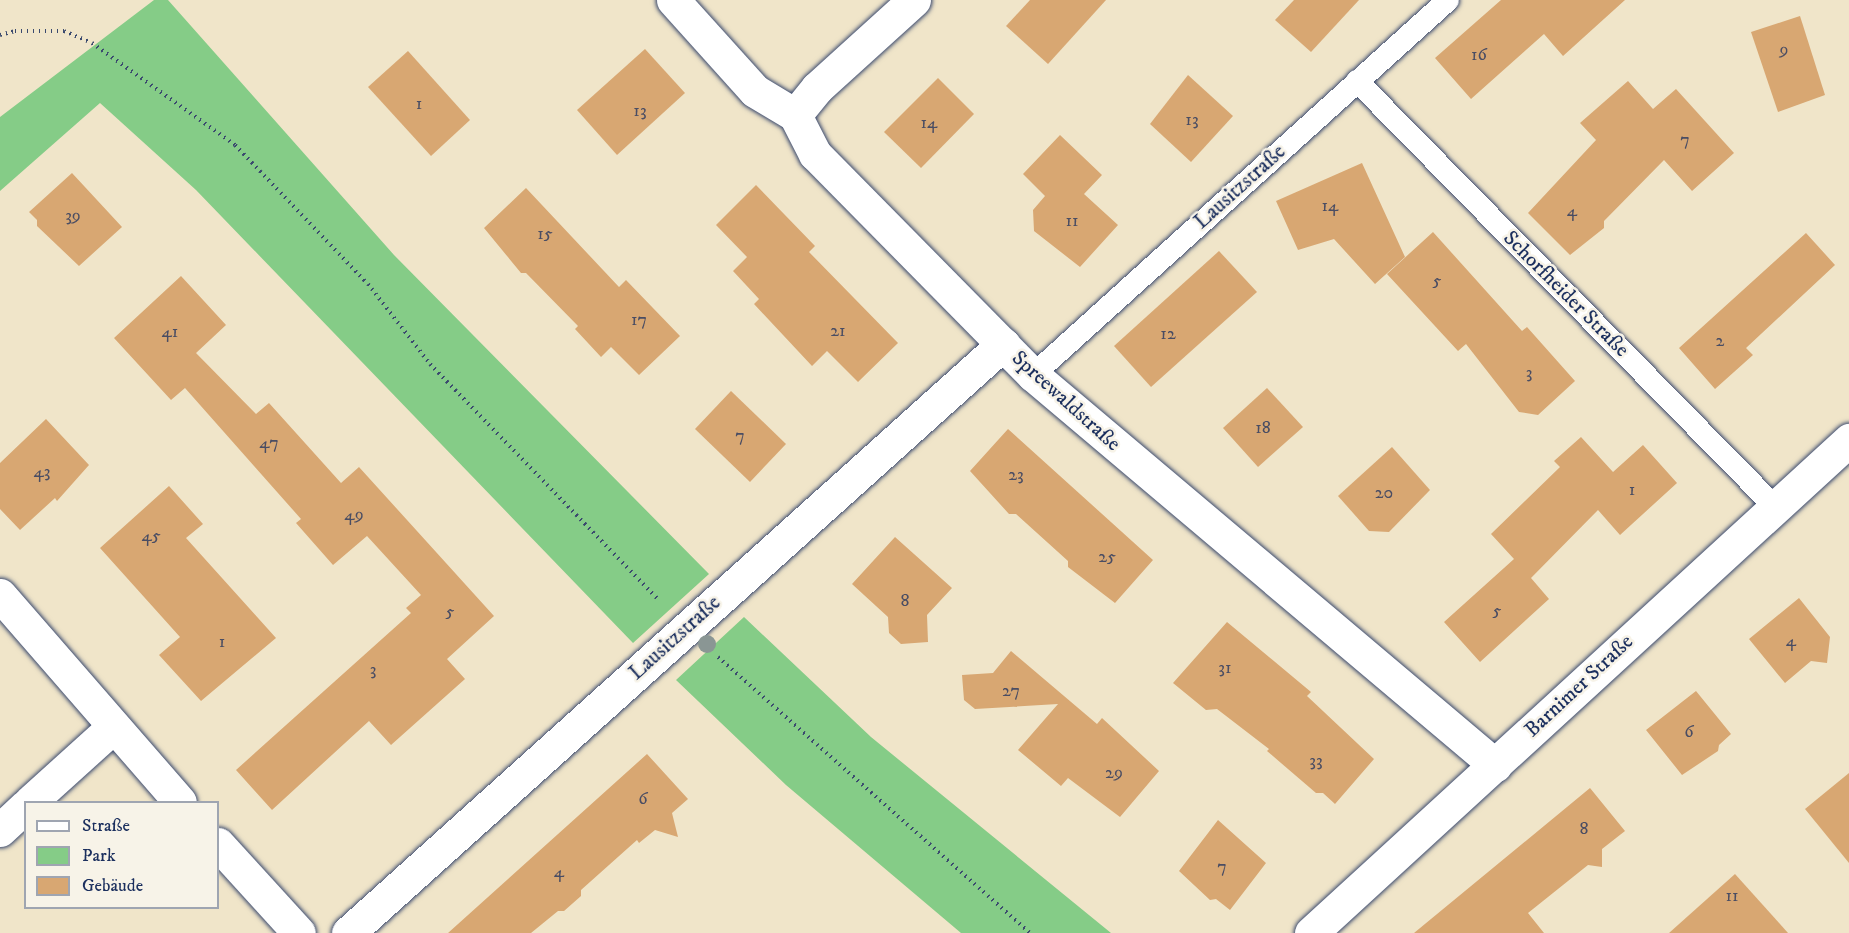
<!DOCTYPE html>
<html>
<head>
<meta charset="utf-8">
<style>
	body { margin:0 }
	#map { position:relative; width:1849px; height:933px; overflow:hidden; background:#f0e5c9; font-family:"IM FELL DW Pica",serif }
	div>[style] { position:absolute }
	.green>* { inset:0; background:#85cc87 }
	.building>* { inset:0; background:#d8a772 }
	.path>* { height:4px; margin-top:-2px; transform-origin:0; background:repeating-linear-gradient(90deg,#3b4a6e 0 1.5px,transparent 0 6px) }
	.roads { filter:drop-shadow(0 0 2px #3b4a6e) drop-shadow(0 0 2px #3b4a6e) }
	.lane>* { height:22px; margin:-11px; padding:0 11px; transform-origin:11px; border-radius:11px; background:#fff }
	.street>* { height:33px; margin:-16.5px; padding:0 16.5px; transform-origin:16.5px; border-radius:16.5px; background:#fff }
	.trees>* { width:18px; height:18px; margin:-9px; border-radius:50%; background:#8a9694 }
	span { translate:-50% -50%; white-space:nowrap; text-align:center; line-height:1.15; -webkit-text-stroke:5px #f7f3e8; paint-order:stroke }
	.number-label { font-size:18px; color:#4a4d63 }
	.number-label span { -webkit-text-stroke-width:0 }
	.street-label { font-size:21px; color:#1b2f5e }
	.legend { position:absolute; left:24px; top:801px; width:195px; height:108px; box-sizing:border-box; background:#f7f3e8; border:2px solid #9fa5b1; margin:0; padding:8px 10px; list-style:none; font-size:18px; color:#1b2f5e }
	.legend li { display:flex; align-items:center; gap:12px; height:30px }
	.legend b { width:30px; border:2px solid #9fa5b1 }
</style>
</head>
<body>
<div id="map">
	<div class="green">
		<div style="clip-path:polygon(154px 0,168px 0,394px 255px,709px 574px,633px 643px,196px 190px,100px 103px,0 191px,0 117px)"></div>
		<div style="clip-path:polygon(744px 617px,871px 737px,1111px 933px,961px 933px,786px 785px,676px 680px)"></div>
	</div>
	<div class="building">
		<div style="clip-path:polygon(1030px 0,1106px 0,1048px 64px,1006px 26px)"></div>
		<div style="clip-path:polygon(1294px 0,1359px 0,1311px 52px,1275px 20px)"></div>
		<div style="clip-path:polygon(1501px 0,1625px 0,1563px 56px,1544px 34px,1471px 99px,1435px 58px)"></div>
		<div style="clip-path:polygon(1800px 16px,1825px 95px,1778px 112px,1751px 32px)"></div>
		<div style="clip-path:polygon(645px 49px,685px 93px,617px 155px,577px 110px)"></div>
		<div style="clip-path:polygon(408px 51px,470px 120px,431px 156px,368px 87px)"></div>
		<div style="clip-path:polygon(1188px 75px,1233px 116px,1191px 162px,1150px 124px)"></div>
		<div style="clip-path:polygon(938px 78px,974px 114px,921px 168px,884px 132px)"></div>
		<div style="clip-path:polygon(1628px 81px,1653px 109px,1676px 89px,1734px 153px,1692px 191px,1664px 160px,1604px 221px,1604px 228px,1570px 255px,1528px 213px,1596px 140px,1580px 123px)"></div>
		<div style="clip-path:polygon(1060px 135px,1102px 175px,1084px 194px,1118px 225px,1080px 267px,1034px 231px,1033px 210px,1045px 196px,1023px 174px)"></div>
		<div style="clip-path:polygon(1362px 163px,1405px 257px,1375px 284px,1334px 239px,1298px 250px,1276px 201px)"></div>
		<div style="clip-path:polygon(72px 173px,122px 227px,79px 266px,37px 226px,37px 220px,29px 212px)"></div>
		<div style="clip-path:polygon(756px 185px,815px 246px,809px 252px,898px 343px,858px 382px,827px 351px,812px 366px,754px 304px,759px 299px,733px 271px,747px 257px,716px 225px)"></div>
		<div style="clip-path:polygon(526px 188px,619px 287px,626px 280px,680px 336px,639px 375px,611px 347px,601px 357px,575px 329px,578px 326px,526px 273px,521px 273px,484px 228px)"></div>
		<div style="clip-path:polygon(1433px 232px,1522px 331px,1527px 327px,1575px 381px,1538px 415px,1519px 412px,1466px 344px,1458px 351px,1387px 274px)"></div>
		<div style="clip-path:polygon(1806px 233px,1835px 265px,1746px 348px,1753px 355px,1715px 389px,1679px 348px)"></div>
		<div style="clip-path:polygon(1219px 251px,1257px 292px,1151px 387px,1114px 346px)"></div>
		<div style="clip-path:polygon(181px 276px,226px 325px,196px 353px,256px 414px,269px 403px,341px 483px,359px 467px,494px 616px,447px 659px,465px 679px,391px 745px,369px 721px,272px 810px,236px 770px,411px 613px,406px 608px,421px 595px,367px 536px,333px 565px,296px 523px,301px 519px,185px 388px,171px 400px,114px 338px)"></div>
		<div style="clip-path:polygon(1267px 388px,1303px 427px,1258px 467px,1223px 428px)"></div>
		<div style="clip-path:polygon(731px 391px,786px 444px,750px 482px,695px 429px)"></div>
		<div style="clip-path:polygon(46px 419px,89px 465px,57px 501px,55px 498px,20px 530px,0 509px,0 463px)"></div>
		<div style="clip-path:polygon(1008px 429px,1153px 560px,1115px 603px,1068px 567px,1068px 561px,1016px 514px,1009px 514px,970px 471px)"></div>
		<div style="clip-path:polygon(1581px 437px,1613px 472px,1643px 445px,1677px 483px,1620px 535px,1598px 510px,1531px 578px,1549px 599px,1480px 662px,1444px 622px,1514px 559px,1491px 534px,1560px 467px,1554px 461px)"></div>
		<div style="clip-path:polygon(1392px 447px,1430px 490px,1389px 532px,1369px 531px,1338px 496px)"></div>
		<div style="clip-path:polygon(169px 486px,203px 524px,186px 538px,276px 638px,201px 701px,159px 655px,180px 637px,100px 548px)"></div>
		<div style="clip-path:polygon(895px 537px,952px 588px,927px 615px,928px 642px,901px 644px,889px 633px,888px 617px,852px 584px)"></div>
		<div style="clip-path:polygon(1799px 598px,1830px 637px,1827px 663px,1811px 661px,1785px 683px,1749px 639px)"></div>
		<div style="clip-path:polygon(1227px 622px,1311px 692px,1307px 696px,1374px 759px,1335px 804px,1323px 793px,1316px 793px,1267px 751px,1269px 749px,1217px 709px,1206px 710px,1173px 683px)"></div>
		<div style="clip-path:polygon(1011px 651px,1097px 724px,1102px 718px,1159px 771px,1120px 817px,1068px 778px,1061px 786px,1018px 750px,1058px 704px,975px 709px,964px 700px,962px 675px,993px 673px)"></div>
		<div style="clip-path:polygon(1696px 691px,1731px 734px,1719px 745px,1718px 751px,1682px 775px,1646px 730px)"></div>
		<div style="clip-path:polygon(647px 754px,688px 799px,672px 813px,678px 837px,655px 830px,639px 843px,637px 840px,581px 890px,581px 896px,564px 911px,558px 911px,531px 933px,448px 933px)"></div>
		<div style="clip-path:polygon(1849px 773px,1849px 863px,1805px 809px)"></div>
		<div style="clip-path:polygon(1590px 788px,1625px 831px,1602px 849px,1602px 867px,1588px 865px,1528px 913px,1544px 933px,1414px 933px)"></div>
		<div style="clip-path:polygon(1218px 820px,1266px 863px,1230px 910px,1216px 899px,1210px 900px,1179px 871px)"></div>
		<div style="clip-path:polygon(1735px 874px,1788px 933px,1669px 933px)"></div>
	</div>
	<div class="path">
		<div style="left:0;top:35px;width:16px;rotate:-15deg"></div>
		<div style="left:15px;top:31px;width:49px"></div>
		<div style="left:64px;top:31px;width:30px;rotate:23deg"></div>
		<div style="left:92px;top:43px;width:176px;rotate:35.5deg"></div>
		<div style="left:235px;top:145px;width:192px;rotate:46.3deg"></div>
		<div style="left:368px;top:284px;width:101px;rotate:52.2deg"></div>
		<div style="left:430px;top:364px;width:329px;rotate:45.9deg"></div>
		<div style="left:718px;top:657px;width:417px;rotate:41.5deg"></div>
	</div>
	<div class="roads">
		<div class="lane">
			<div style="left:1357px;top:81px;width:595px;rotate:45.54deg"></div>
			<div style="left:1033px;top:375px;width:559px;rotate:-42.1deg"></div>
		</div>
		<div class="street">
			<div style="left:673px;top:0;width:122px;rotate:48deg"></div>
			<div style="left:755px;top:91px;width:47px;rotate:31deg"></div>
			<div style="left:914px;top:0;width:131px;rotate:137.8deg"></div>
			<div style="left:817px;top:88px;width:35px;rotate:129deg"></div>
			<div style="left:795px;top:115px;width:44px;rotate:62.9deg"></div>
			<div style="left:815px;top:154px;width:310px;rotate:45.4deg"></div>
			<div style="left:1033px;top:375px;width:605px;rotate:40.17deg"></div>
			<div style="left:0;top:595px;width:274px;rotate:49deg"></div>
			<div style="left:30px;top:802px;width:110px;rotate:-42.1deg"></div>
			<div style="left:0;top:830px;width:35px;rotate:-43deg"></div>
			<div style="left:218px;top:844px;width:120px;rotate:47.7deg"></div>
			<div style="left:348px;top:933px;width:881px;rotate:-41.96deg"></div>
			<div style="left:1311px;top:933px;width:730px;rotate:-42.5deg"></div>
		</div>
	</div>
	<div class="trees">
		<div style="left:707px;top:644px"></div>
	</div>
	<div class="number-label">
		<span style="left:1784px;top:50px">9</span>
		<span style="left:1479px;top:55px">16</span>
		<span style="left:419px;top:104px">1</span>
		<span style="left:640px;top:111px">13</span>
		<span style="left:1192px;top:120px">13</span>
		<span style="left:929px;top:123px">14</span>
		<span style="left:1685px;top:140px">7</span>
		<span style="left:1330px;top:206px">14</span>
		<span style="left:1572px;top:211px">4</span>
		<span style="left:73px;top:216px">39</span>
		<span style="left:1072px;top:221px">11</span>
		<span style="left:545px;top:234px">15</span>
		<span style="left:1437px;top:281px">5</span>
		<span style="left:639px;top:320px">17</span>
		<span style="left:838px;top:331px">21</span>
		<span style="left:170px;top:332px">41</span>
		<span style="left:1168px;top:334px">12</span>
		<span style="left:1720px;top:341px">2</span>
		<span style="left:1529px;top:373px">3</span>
		<span style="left:1263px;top:428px">18</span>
		<span style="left:740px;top:436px">7</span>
		<span style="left:269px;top:443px">47</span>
		<span style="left:42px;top:472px">43</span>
		<span style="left:1016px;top:475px">23</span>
		<span style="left:1632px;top:490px">1</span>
		<span style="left:1384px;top:493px">20</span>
		<span style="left:354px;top:515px">49</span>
		<span style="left:151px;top:536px">45</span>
		<span style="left:1107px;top:557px">25</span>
		<span style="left:905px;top:601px">8</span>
		<span style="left:1497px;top:611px">5</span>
		<span style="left:450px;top:612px">5</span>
		<span style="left:1791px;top:641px">4</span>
		<span style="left:222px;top:642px">1</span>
		<span style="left:1225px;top:668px">31</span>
		<span style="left:373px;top:670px">3</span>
		<span style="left:1011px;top:691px">27</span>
		<span style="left:1689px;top:732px">6</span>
		<span style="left:1316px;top:761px">33</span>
		<span style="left:1114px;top:773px">29</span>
		<span style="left:643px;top:799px">6</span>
		<span style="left:1584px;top:829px">8</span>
		<span style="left:1222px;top:867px">7</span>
		<span style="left:559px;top:872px">4</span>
		<span style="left:1732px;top:896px">11</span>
	</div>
	<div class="street-label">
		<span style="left:1240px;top:187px;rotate:-42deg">Lausitzstraße</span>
		<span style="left:1566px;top:294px;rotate:45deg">Schorfheider Straße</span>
		<span style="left:1066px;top:401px;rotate:42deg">Spreewaldstraße</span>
		<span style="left:675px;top:638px;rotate:-42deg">Lausitzstraße</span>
		<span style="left:1579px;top:686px;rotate:-43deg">Barnimer Straße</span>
	</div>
	<ul class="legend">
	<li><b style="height:8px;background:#fff"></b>Straße</li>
	<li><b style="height:16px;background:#85cc87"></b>Park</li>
	<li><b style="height:16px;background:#d8a772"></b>Gebäude</li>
	</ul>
</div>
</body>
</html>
